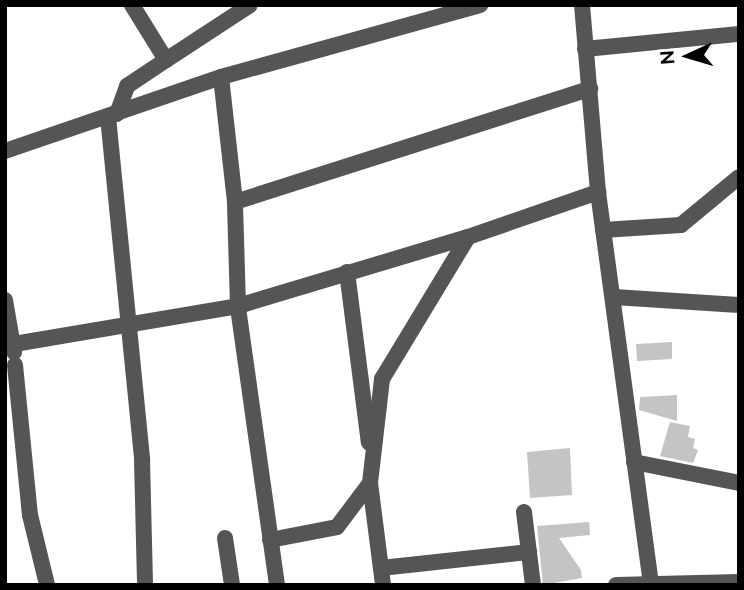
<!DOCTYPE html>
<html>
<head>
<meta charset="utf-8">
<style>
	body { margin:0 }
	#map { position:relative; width:744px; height:590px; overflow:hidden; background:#fff; font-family:Raleway,sans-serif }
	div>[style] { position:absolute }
	.building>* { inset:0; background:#c4c4c4 }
	.minor>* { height:16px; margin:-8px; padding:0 8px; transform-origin:8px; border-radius:8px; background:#555 }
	span { translate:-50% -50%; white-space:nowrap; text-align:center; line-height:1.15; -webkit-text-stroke:6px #fff; paint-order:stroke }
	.frame { position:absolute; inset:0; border:7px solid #000; pointer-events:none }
	.north { position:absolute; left:653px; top:21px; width:70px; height:70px; -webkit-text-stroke:5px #fff; paint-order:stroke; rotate:266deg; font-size:19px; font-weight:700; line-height:28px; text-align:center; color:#000 }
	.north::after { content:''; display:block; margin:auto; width:24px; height:32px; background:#000; clip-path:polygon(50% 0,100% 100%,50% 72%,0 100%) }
</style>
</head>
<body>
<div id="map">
	<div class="building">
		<div style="clip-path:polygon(672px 342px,672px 359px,637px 361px,636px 344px)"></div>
		<div style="clip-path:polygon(677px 395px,677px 421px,639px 410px,640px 397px)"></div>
		<div style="clip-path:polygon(670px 422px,690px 426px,688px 437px,695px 439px,693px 448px,698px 450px,693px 463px,660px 456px)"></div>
		<div style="clip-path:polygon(570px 448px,572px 495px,530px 498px,527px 452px)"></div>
		<div style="clip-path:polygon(589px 522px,590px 535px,559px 538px,581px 570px,582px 578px,543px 585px,537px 526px)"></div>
	</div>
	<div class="minor">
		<div style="left:582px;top:5px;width:188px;rotate:85.1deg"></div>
		<div style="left:598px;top:192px;width:397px;rotate:82.3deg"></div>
		<div style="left:585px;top:49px;width:155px;rotate:-5.6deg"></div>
		<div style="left:166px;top:60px;width:100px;rotate:-33.2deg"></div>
		<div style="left:221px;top:77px;width:126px;rotate:83.6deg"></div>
		<div style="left:117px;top:114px;width:30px;rotate:-70deg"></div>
		<div style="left:127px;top:86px;width:47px;rotate:-33.7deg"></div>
		<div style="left:166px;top:60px;width:65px;rotate:-121.7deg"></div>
		<div style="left:108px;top:117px;width:345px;rotate:84.3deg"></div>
		<div style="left:142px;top:460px;width:125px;rotate:88.6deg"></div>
		<div style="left:5px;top:151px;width:228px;rotate:-18.9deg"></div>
		<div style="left:221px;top:77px;width:269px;rotate:-15.5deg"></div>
		<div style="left:603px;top:230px;width:78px;rotate:-3.7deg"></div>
		<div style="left:681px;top:225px;width:75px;rotate:-39.6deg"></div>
		<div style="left:347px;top:272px;width:172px;rotate:82.7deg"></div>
		<div style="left:614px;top:297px;width:125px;rotate:3.7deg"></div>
		<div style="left:5px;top:300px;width:53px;rotate:80.2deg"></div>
		<div style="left:14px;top:344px;width:227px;rotate:-9.6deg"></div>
		<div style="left:238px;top:306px;width:240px;rotate:-16.7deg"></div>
		<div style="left:468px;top:237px;width:138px;rotate:-19.1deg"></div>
		<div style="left:15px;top:365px;width:151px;rotate:84.3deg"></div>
		<div style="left:30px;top:515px;width:72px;rotate:76.3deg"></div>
		<div style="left:634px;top:462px;width:107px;rotate:11.3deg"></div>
		<div style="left:370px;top:483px;width:103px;rotate:82.7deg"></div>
		<div style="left:524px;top:512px;width:74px;rotate:83deg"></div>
		<div style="left:225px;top:538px;width:48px;rotate:81.5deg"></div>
		<div style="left:270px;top:540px;width:68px;rotate:-11deg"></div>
		<div style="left:337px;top:527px;width:55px;rotate:-53.1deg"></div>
		<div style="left:370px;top:483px;width:105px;rotate:-83.4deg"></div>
		<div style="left:382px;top:379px;width:166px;rotate:-58.8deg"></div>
		<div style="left:381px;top:568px;width:149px;rotate:-6.2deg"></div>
		<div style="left:277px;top:585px;width:282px;rotate:-98deg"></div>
		<div style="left:238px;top:306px;width:104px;rotate:-91.7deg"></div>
		<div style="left:235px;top:202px;width:373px;rotate:-17.7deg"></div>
		<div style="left:616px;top:585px;width:123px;rotate:-1.4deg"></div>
	</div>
	<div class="frame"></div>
	<div class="north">N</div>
</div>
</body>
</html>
